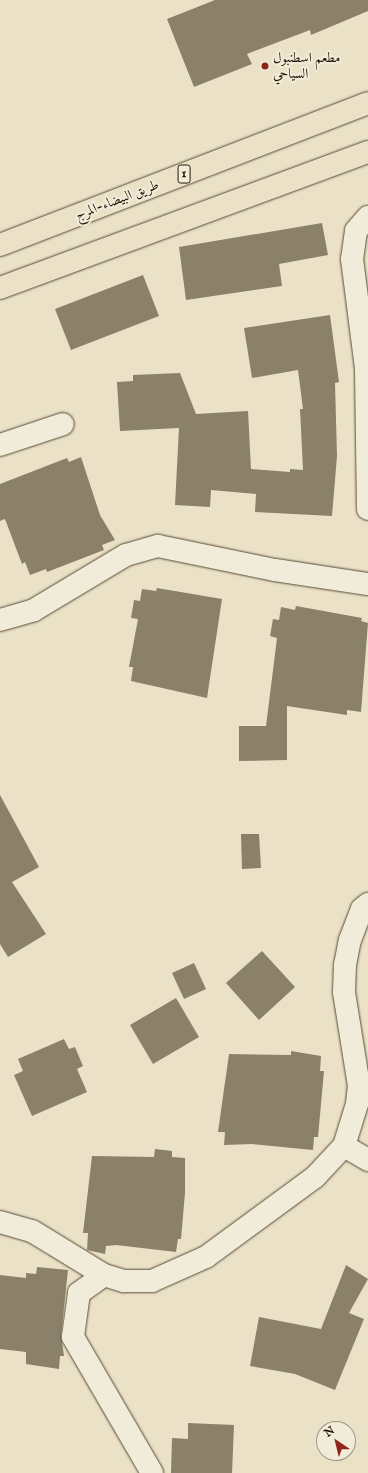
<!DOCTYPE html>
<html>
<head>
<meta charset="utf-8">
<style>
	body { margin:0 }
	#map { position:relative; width:368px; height:1473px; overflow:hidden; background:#eae1c6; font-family:"IM FELL English",Amiri,serif }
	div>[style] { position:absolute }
	.building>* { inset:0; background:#8b8069 }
	.roads { filter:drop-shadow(0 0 1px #564a35) drop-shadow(0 0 1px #564a35) }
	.minor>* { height:22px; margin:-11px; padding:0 11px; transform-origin:11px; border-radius:11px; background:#f1ecda }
	.trunk>* { height:22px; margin:-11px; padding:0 11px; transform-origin:11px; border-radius:11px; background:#eae1c6 }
	.dots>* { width:11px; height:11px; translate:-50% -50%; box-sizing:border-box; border:2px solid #f1ecda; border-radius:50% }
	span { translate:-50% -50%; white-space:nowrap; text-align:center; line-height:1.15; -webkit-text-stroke:4px #f1ecda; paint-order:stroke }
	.shield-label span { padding:1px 3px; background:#f1ecda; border:1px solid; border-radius:3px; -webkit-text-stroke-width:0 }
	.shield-label { font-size:13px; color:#241705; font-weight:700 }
	.poi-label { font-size:14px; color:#241705 }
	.left { translate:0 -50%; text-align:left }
	.street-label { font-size:14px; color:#241705 }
	.north { position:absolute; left:316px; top:1421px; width:40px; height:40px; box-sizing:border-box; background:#f1ecda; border:1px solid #9f9785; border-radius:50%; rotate:325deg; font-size:11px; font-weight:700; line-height:16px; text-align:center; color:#241705 }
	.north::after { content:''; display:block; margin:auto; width:14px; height:18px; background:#8f2418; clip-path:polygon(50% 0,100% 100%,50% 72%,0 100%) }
</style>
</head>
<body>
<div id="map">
	<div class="building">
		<div style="clip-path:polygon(215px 0,368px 0,368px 11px,311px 35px,310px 30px,247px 54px,252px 64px,194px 87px,167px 19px)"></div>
		<div style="clip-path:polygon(322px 223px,328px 255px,279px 264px,282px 286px,186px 300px,179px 247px)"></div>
		<div style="clip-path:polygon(143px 275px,159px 316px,71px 350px,55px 309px)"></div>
		<div style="clip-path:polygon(330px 315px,339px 382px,335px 383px,337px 456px,332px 516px,255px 512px,256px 494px,211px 490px,210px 507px,175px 505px,179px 428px,120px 431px,117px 382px,133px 381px,133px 375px,180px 373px,196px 414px,248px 411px,251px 469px,290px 472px,290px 469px,303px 470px,300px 409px,303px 409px,298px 370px,252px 378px,244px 328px)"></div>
		<div style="clip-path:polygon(81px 457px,100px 515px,115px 540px,102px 545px,104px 550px,47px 572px,46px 569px,30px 575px,25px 562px,22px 564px,5px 519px,0 521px,0 484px,67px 458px,69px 462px)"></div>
		<div style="clip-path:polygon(157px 588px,222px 599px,207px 698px,131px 681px,133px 667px,129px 667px,138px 619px,131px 618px,134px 600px,140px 601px,142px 589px,156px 591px)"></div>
		<div style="clip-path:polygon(296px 606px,362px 618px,361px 621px,368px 623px,361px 712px,347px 710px,347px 715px,287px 706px,287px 760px,239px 761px,239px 726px,266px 726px,277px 638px,270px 636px,273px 619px,279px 620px,281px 607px,295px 610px)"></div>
		<div style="clip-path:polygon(0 795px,39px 867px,12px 882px,46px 934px,8px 957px,0 944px)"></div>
		<div style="clip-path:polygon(241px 834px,259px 834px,261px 868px,242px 869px)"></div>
		<div style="clip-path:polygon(262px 951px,295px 987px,259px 1020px,226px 983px)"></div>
		<div style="clip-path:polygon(194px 963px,206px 989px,184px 999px,172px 973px)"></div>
		<div style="clip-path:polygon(176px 998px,199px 1037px,153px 1064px,130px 1025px)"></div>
		<div style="clip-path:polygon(64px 1039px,69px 1049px,75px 1047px,83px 1066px,77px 1069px,87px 1092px,32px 1116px,14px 1075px,23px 1071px,18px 1059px)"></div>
		<div style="clip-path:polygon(291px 1051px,321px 1056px,320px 1071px,324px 1071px,318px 1137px,314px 1137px,313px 1150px,252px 1144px,224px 1145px,225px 1132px,218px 1132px,229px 1054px,291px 1055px)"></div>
		<div style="clip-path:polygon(155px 1149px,172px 1151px,172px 1157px,185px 1158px,185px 1193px,181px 1239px,178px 1239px,176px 1252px,116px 1245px,106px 1246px,105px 1254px,87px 1250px,88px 1233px,83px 1233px,92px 1156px,154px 1157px)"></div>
		<div style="clip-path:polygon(346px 1265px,368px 1279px,349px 1313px,364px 1319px,335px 1390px,295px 1374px,250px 1366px,259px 1317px,321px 1329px)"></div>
		<div style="clip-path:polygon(37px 1267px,68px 1270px,61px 1335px,64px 1356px,60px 1356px,59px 1369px,26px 1364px,26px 1352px,0 1349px,0 1275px,26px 1278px,26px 1273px,36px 1274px)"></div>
		<div style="clip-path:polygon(188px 1423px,234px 1425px,232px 1473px,171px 1473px,172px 1438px,188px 1439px)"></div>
	</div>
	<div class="roads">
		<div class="minor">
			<div style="left:368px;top:217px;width:18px;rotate:131deg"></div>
			<div style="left:356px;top:231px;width:28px;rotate:98deg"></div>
			<div style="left:352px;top:259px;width:111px;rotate:82.7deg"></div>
			<div style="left:366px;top:369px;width:140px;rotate:89.2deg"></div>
			<div style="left:0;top:445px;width:66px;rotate:-18.4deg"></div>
			<div style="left:0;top:620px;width:35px;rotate:-16deg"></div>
			<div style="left:34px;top:610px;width:107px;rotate:-30.9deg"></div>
			<div style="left:126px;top:555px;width:33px;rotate:-16deg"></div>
			<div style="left:158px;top:546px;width:119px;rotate:11.6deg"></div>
			<div style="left:275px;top:570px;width:94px;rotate:8.6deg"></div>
			<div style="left:344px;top:1146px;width:28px;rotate:30deg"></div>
			<div style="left:0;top:1222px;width:33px;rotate:16deg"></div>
			<div style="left:32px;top:1231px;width:84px;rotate:31.4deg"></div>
			<div style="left:104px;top:1275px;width:21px;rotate:17deg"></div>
			<div style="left:124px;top:1281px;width:28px"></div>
			<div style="left:152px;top:1281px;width:59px;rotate:-24deg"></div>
			<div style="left:206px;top:1257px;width:135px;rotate:-36.3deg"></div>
			<div style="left:315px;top:1177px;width:42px;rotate:-46.9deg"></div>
			<div style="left:344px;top:1146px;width:44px;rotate:-72.8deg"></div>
			<div style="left:357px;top:1104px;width:18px;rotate:-84deg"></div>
			<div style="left:359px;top:1086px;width:95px;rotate:-99.1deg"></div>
			<div style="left:344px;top:992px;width:27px;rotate:-88deg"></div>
			<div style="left:345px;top:965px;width:25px;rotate:-79deg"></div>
			<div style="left:350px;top:940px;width:33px;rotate:-69deg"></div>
			<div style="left:362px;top:909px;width:8px;rotate:-40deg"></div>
			<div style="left:104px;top:1275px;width:31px;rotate:144deg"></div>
			<div style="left:79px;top:1293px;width:44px;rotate:97.8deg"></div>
			<div style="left:73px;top:1337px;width:157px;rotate:59.8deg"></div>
		</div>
		<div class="trunk">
			<div style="left:0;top:245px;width:394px;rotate:-21.1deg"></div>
			<div style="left:0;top:288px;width:392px;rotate:-20.3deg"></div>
		</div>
	</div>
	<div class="dots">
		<div style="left:265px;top:66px;background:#8f2418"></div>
	</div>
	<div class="shield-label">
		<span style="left:184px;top:174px">1</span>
	</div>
	<div class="poi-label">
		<span class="left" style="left:273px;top:66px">مطعم اسطنبول<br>السياحي</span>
	</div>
	<div class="street-label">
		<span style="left:117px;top:200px;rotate:-21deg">طريق البيضاء-المرج</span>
	</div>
	<div class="north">N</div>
</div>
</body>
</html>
